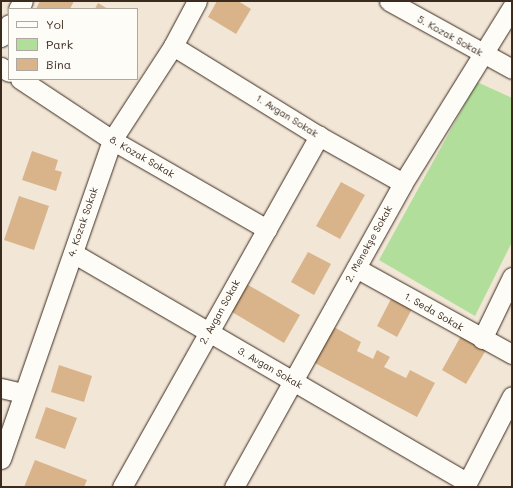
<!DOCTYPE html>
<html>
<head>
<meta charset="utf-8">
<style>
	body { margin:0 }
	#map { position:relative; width:513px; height:488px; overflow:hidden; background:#f2e6d7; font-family:Mali,sans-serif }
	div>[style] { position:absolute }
	.green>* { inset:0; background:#b2de9c }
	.building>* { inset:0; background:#d9b48b }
	.roads { filter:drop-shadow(0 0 1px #3b2a1e) drop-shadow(0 0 1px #3b2a1e) }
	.minor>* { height:19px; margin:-9.5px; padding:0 9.5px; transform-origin:9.5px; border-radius:9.5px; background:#fdfcf7 }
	span { translate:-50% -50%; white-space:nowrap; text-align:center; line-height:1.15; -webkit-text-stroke:3.5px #fdfcf7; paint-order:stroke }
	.street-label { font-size:10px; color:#3b2a1e }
	.frame { position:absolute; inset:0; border:2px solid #3b2a1e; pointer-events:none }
	.legend { position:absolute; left:8px; top:8px; width:130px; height:72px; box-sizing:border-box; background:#fdfcf7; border:1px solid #afa8a0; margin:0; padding:5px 7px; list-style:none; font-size:12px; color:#3b2a1e }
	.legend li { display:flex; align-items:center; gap:8px; height:20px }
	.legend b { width:20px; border:1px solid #afa8a0 }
</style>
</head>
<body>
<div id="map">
	<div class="green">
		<div style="clip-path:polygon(477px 82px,512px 98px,512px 242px,475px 316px,379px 260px)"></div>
	</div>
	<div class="building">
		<div style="clip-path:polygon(40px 1px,74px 1px,70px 9px,36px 9px)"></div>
		<div style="clip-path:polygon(217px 1px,238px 1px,251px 9px,236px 34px,208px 17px)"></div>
		<div style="clip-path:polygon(98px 3px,108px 9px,95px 9px)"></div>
		<div style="clip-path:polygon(32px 151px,58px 160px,55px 170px,62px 172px,56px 191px,22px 180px)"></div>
		<div style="clip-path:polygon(341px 182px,365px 195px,340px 239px,316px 226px)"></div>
		<div style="clip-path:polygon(19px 196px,49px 206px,34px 250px,4px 240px)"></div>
		<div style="clip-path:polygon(308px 252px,331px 264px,314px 295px,291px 282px)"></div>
		<div style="clip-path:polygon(243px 282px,300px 315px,284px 343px,227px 309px)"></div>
		<div style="clip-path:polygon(391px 299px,412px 309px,397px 337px,377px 326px)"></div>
		<div style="clip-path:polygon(332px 326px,361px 342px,357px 351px,373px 359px,377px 350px,390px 357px,384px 367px,406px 378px,410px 370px,435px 383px,417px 417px,313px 362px)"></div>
		<div style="clip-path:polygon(461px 336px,486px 350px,466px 384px,442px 370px)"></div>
		<div style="clip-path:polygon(59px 365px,92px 376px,84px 402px,51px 392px)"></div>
		<div style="clip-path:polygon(46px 407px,77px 418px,65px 449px,35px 438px)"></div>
		<div style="clip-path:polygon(35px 460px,87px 480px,84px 487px,24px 487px)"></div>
	</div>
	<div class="roads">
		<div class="minor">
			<div style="left:389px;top:1px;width:141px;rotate:28.9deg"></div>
			<div style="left:18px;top:9px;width:9px;rotate:-58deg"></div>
			<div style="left:1px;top:37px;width:15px;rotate:-58deg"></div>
			<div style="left:173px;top:46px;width:172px;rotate:31.7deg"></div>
			<div style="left:319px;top:136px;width:96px;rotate:29.2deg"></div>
			<div style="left:1px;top:67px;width:9px;rotate:32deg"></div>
			<div style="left:20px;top:79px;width:110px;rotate:33.5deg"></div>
			<div style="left:112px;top:140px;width:179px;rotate:29.9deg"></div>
			<div style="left:73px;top:253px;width:456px;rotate:30.2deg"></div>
			<div style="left:356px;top:268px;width:178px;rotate:28.9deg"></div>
			<div style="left:482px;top:339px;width:69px;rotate:-64.2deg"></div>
			<div style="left:1px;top:388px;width:22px;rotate:13deg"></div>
			<div style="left:1px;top:459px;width:338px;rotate:-70.8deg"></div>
			<div style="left:112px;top:140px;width:112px;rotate:-57deg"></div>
			<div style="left:173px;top:46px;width:51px;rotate:-61.9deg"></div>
			<div style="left:122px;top:487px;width:403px;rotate:-60.7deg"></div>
			<div style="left:234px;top:487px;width:348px;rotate:-60.9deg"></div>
			<div style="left:403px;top:183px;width:207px;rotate:-58.2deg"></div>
			<div style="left:465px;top:487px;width:102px;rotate:-62.7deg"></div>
		</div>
	</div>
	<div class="street-label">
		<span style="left:450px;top:36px;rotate:29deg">5. Kozak Sokak</span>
		<span style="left:287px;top:116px;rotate:32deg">1. Avgan Sokak</span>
		<span style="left:142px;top:157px;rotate:30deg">8. Kozak Sokak</span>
		<span style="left:83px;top:222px;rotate:-71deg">4. Kozak Sokak</span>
		<span style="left:369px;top:244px;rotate:-61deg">2. Menekşe Sokak</span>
		<span style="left:220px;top:312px;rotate:-61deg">2. Avgan Sokak</span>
		<span style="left:434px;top:312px;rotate:30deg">1. Seda Sokak</span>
		<span style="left:270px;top:368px;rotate:30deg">3. Avgan Sokak</span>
	</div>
	<div class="frame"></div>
	<ul class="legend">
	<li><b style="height:5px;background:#fdfcf7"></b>Yol</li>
	<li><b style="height:11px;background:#b2de9c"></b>Park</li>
	<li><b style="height:11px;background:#d9b48b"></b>Bina</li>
	</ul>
</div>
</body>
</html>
